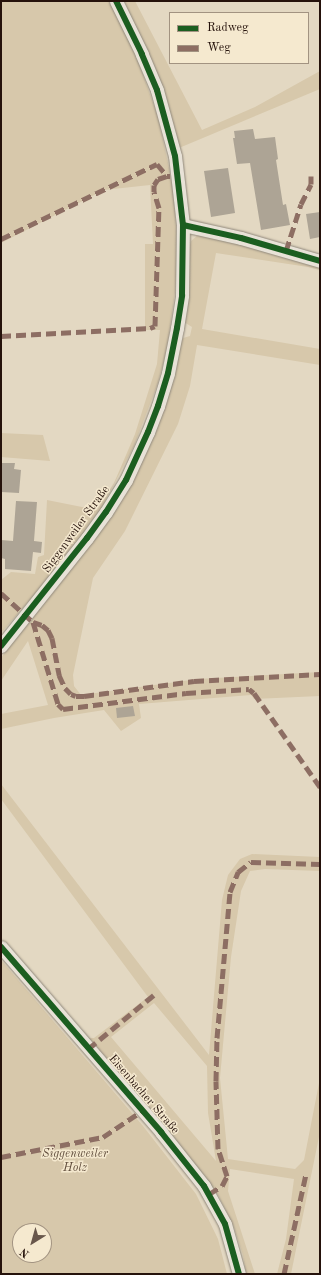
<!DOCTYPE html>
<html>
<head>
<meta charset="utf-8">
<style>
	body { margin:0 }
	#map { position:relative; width:321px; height:1275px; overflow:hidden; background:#e3d8c2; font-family:"Old Standard TT",serif }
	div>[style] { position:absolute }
	.green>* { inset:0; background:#d7c8ab }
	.building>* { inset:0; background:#ada495 }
	.roads { filter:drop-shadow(0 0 1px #90887b) drop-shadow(0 0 1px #90887b) }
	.minor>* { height:13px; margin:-6.5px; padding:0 6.5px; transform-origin:6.5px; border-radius:6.5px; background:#e8e2d7 }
	.quiet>* { height:5px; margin-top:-2.5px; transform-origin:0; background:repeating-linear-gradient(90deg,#8d6e63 0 10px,transparent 0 15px) }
	.cycleway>* { height:6px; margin:-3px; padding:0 3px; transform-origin:3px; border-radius:3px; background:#1b5e20 }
	span { translate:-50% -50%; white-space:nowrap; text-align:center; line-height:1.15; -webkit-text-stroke:3px #f5e9cf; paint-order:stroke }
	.street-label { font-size:12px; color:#25120b }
	.park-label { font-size:12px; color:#604d3c; font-style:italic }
	.frame { position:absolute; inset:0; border:2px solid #25120b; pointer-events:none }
	.legend { position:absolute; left:169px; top:12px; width:140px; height:52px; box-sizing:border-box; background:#f5e9cf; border:1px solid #a29381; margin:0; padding:5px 7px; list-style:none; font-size:12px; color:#25120b }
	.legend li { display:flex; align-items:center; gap:8px; height:20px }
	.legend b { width:20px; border:1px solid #a29381 }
	.north { position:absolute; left:12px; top:1223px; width:40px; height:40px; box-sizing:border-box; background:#f5e9cf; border:1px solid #a29381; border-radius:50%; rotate:217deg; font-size:11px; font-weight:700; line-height:16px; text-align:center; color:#25120b }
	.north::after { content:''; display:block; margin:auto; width:14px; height:18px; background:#68574b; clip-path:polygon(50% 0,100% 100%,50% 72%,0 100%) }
</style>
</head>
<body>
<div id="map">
	<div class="green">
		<div style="clip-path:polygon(1px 1px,109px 1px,136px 55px,158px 117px,173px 186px,176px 227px,177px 260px,175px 292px,167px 349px,158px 383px,134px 446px,100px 511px,55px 571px,1px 633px,1px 580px,11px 572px,35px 574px,38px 557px,44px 555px,47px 500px,97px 510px,114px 483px,135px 434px,157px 364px,160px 330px,145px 330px,145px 244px,153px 244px,150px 185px,104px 190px,1px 243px)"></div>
		<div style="clip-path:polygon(124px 1px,135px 1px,202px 130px,255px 107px,320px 71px,320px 89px,179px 148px,159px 79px)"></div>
		<div style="clip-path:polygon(203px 234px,320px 265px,320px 270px,308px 267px,216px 253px,202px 329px,320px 349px,320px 365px,197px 345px,190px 386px,178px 424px,125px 531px,93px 578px,73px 675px,74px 686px,81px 695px,198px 679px,320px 672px,320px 696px,254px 699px,251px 695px,139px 704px,141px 718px,121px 731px,104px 710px,54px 718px,1px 729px,1px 714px,48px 705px,28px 641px,1px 681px,1px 658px,20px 631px,100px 532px,121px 501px,144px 457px,164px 410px,176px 371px,181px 342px,183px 338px,190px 336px,192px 327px,184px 322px,190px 245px,191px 241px,198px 235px)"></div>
		<div style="clip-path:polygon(1px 433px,43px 435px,50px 461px,1px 457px)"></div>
		<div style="clip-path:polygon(evenodd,1px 784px,209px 1055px,222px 900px,228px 875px,240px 859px,252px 854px,320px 857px,320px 871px,265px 869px,250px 871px,241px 891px,231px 957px,220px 1078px,228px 1159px,295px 1169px,304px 1160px,320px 1078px,320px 1132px,291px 1274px,277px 1274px,286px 1239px,294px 1179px,230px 1169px,228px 1191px,255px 1274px,246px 1274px,243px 1255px,233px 1225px,218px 1195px,174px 1138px,88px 1038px,94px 1038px,148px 997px,1px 799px,1px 784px,154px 1003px,207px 1066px,208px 1113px,216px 1161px,111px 1037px,154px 1003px)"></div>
		<div style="clip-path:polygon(evenodd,1px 960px,143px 1126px,196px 1194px,218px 1239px,227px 1274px,1px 1274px,1px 960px,20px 1231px,44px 1231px,44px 1255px,20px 1255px,20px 1231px)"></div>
	</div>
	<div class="building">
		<div style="clip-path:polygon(253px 129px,255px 139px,275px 137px,278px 159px,276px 160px,283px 205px,286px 204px,290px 225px,261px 230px,250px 163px,237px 164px,233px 138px,235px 138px,234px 131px)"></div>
		<div style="clip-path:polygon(228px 168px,235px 213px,211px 217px,204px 171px)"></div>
		<div style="clip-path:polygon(320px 212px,320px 237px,310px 239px,306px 214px)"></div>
		<div style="clip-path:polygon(1px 463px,15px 463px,14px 469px,21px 470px,19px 493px,1px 492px)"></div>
		<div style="clip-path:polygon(16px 501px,37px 502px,34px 541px,42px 542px,41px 553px,33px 552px,31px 571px,5px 569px,5px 559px,1px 558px,1px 540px,13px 541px)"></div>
		<div style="clip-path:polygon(133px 706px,135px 716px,117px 718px,116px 708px)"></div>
	</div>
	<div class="roads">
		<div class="minor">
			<div style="left:183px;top:225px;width:59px;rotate:12.6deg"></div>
			<div style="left:241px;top:238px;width:82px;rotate:16.2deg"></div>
			<div style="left:1px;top:646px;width:138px;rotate:-51.5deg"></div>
			<div style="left:87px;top:538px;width:32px;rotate:-54deg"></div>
			<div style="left:106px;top:512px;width:38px;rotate:-58deg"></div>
			<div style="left:126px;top:480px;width:53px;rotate:-65.4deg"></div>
			<div style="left:148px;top:432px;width:28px;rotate:-69deg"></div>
			<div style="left:158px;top:406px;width:34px;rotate:-73deg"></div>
			<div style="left:168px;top:373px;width:46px;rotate:-78.7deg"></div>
			<div style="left:177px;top:328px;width:33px;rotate:-81deg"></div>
			<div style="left:182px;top:295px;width:70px;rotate:-89.2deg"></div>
			<div style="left:183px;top:225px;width:69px;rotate:-96.6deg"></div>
			<div style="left:175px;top:156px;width:68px;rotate:-105.3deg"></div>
			<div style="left:157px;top:90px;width:39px;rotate:-113deg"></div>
			<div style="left:142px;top:54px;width:59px;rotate:-116.1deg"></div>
			<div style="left:1px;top:947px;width:245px;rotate:49.1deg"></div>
			<div style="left:161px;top:1132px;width:69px;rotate:51.5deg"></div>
			<div style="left:204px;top:1186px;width:43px;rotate:61.1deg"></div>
			<div style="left:225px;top:1224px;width:52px;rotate:74.4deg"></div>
		</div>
	</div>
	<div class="quiet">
		<div style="left:1px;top:239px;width:173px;rotate:-25.7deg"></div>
		<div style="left:157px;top:164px;width:16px;rotate:50deg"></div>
		<div style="left:167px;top:176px;width:3px"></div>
		<div style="left:286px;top:251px;width:49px;rotate:-72.3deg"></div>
		<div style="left:301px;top:204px;width:22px;rotate:-63deg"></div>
		<div style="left:311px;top:184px;width:8px;rotate:-90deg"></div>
		<div style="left:1px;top:336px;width:149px;rotate:-3.1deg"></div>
		<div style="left:150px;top:328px;width:5px;rotate:-22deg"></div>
		<div style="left:155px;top:326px;width:118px;rotate:-88.1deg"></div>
		<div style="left:159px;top:208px;width:17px;rotate:-107deg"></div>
		<div style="left:154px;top:192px;width:7px;rotate:-90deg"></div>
		<div style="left:154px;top:185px;width:7px;rotate:-56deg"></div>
		<div style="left:158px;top:179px;width:9px;rotate:-18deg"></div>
		<div style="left:1px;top:593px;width:43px;rotate:42.2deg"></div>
		<div style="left:33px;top:622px;width:9px;rotate:18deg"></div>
		<div style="left:42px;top:625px;width:8px;rotate:40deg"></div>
		<div style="left:48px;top:630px;width:9px;rotate:63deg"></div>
		<div style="left:52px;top:638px;width:38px;rotate:79deg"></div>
		<div style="left:59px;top:675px;width:14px;rotate:65deg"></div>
		<div style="left:65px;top:688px;width:8px;rotate:45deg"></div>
		<div style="left:71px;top:694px;width:5px;rotate:22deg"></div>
		<div style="left:76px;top:696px;width:8px"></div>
		<div style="left:84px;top:696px;width:111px;rotate:-7.8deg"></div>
		<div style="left:194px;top:681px;width:126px;rotate:-3.2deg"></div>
		<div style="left:33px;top:622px;width:86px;rotate:73deg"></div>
		<div style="left:58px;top:704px;width:7px;rotate:45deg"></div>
		<div style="left:63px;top:709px;width:124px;rotate:-7.4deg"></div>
		<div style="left:186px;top:693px;width:63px;rotate:-3.6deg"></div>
		<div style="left:249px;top:689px;width:6px;rotate:39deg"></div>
		<div style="left:254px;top:693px;width:115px;rotate:54.9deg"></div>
		<div style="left:88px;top:1049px;width:87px;rotate:-39.4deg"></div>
		<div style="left:1px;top:1157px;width:104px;rotate:-11.1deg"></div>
		<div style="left:103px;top:1137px;width:47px;rotate:-33.7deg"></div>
		<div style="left:209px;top:1194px;width:15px;rotate:-32deg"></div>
		<div style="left:222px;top:1186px;width:11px;rotate:-63deg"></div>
		<div style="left:227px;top:1176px;width:28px;rotate:-108deg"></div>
		<div style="left:218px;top:1149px;width:68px;rotate:-91.7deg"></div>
		<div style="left:216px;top:1081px;width:43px;rotate:-88.7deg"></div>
		<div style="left:217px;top:1038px;width:147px;rotate:-84.9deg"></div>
		<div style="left:230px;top:892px;width:22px;rotate:-68deg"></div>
		<div style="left:238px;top:872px;width:16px;rotate:-38deg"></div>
		<div style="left:251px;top:862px;width:69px;rotate:1.7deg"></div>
		<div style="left:284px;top:1274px;width:102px;rotate:-77.6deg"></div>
	</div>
	<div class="cycleway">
		<div style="left:183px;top:225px;width:59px;rotate:12.6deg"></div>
		<div style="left:241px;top:238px;width:82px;rotate:16.2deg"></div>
		<div style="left:1px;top:646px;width:138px;rotate:-51.5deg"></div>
		<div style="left:87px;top:538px;width:32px;rotate:-54deg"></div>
		<div style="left:106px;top:512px;width:38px;rotate:-58deg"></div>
		<div style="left:126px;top:480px;width:53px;rotate:-65.4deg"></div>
		<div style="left:148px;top:432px;width:28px;rotate:-69deg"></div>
		<div style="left:158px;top:406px;width:34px;rotate:-73deg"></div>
		<div style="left:168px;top:373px;width:46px;rotate:-78.7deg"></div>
		<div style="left:177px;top:328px;width:33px;rotate:-81deg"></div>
		<div style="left:182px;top:295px;width:70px;rotate:-89.2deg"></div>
		<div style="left:183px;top:225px;width:69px;rotate:-96.6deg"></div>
		<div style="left:175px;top:156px;width:68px;rotate:-105.3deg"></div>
		<div style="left:157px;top:90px;width:39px;rotate:-113deg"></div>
		<div style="left:142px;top:54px;width:59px;rotate:-116.1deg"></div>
		<div style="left:1px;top:947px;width:245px;rotate:49.1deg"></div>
		<div style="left:161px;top:1132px;width:69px;rotate:51.5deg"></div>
		<div style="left:204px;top:1186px;width:43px;rotate:61.1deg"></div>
		<div style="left:225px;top:1224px;width:52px;rotate:74.4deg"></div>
	</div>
	<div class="street-label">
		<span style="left:77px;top:530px;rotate:-54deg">Siggenweiler Straße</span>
		<span style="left:143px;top:1095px;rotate:49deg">Eisenbacher Straße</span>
	</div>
	<div class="park-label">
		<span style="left:75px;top:1162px">Siggenweiler<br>Holz</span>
	</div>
	<div class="frame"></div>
	<ul class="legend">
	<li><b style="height:5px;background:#1b5e20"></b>Radweg</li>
	<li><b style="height:5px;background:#8d6e63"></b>Weg</li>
	</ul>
	<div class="north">N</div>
</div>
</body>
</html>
